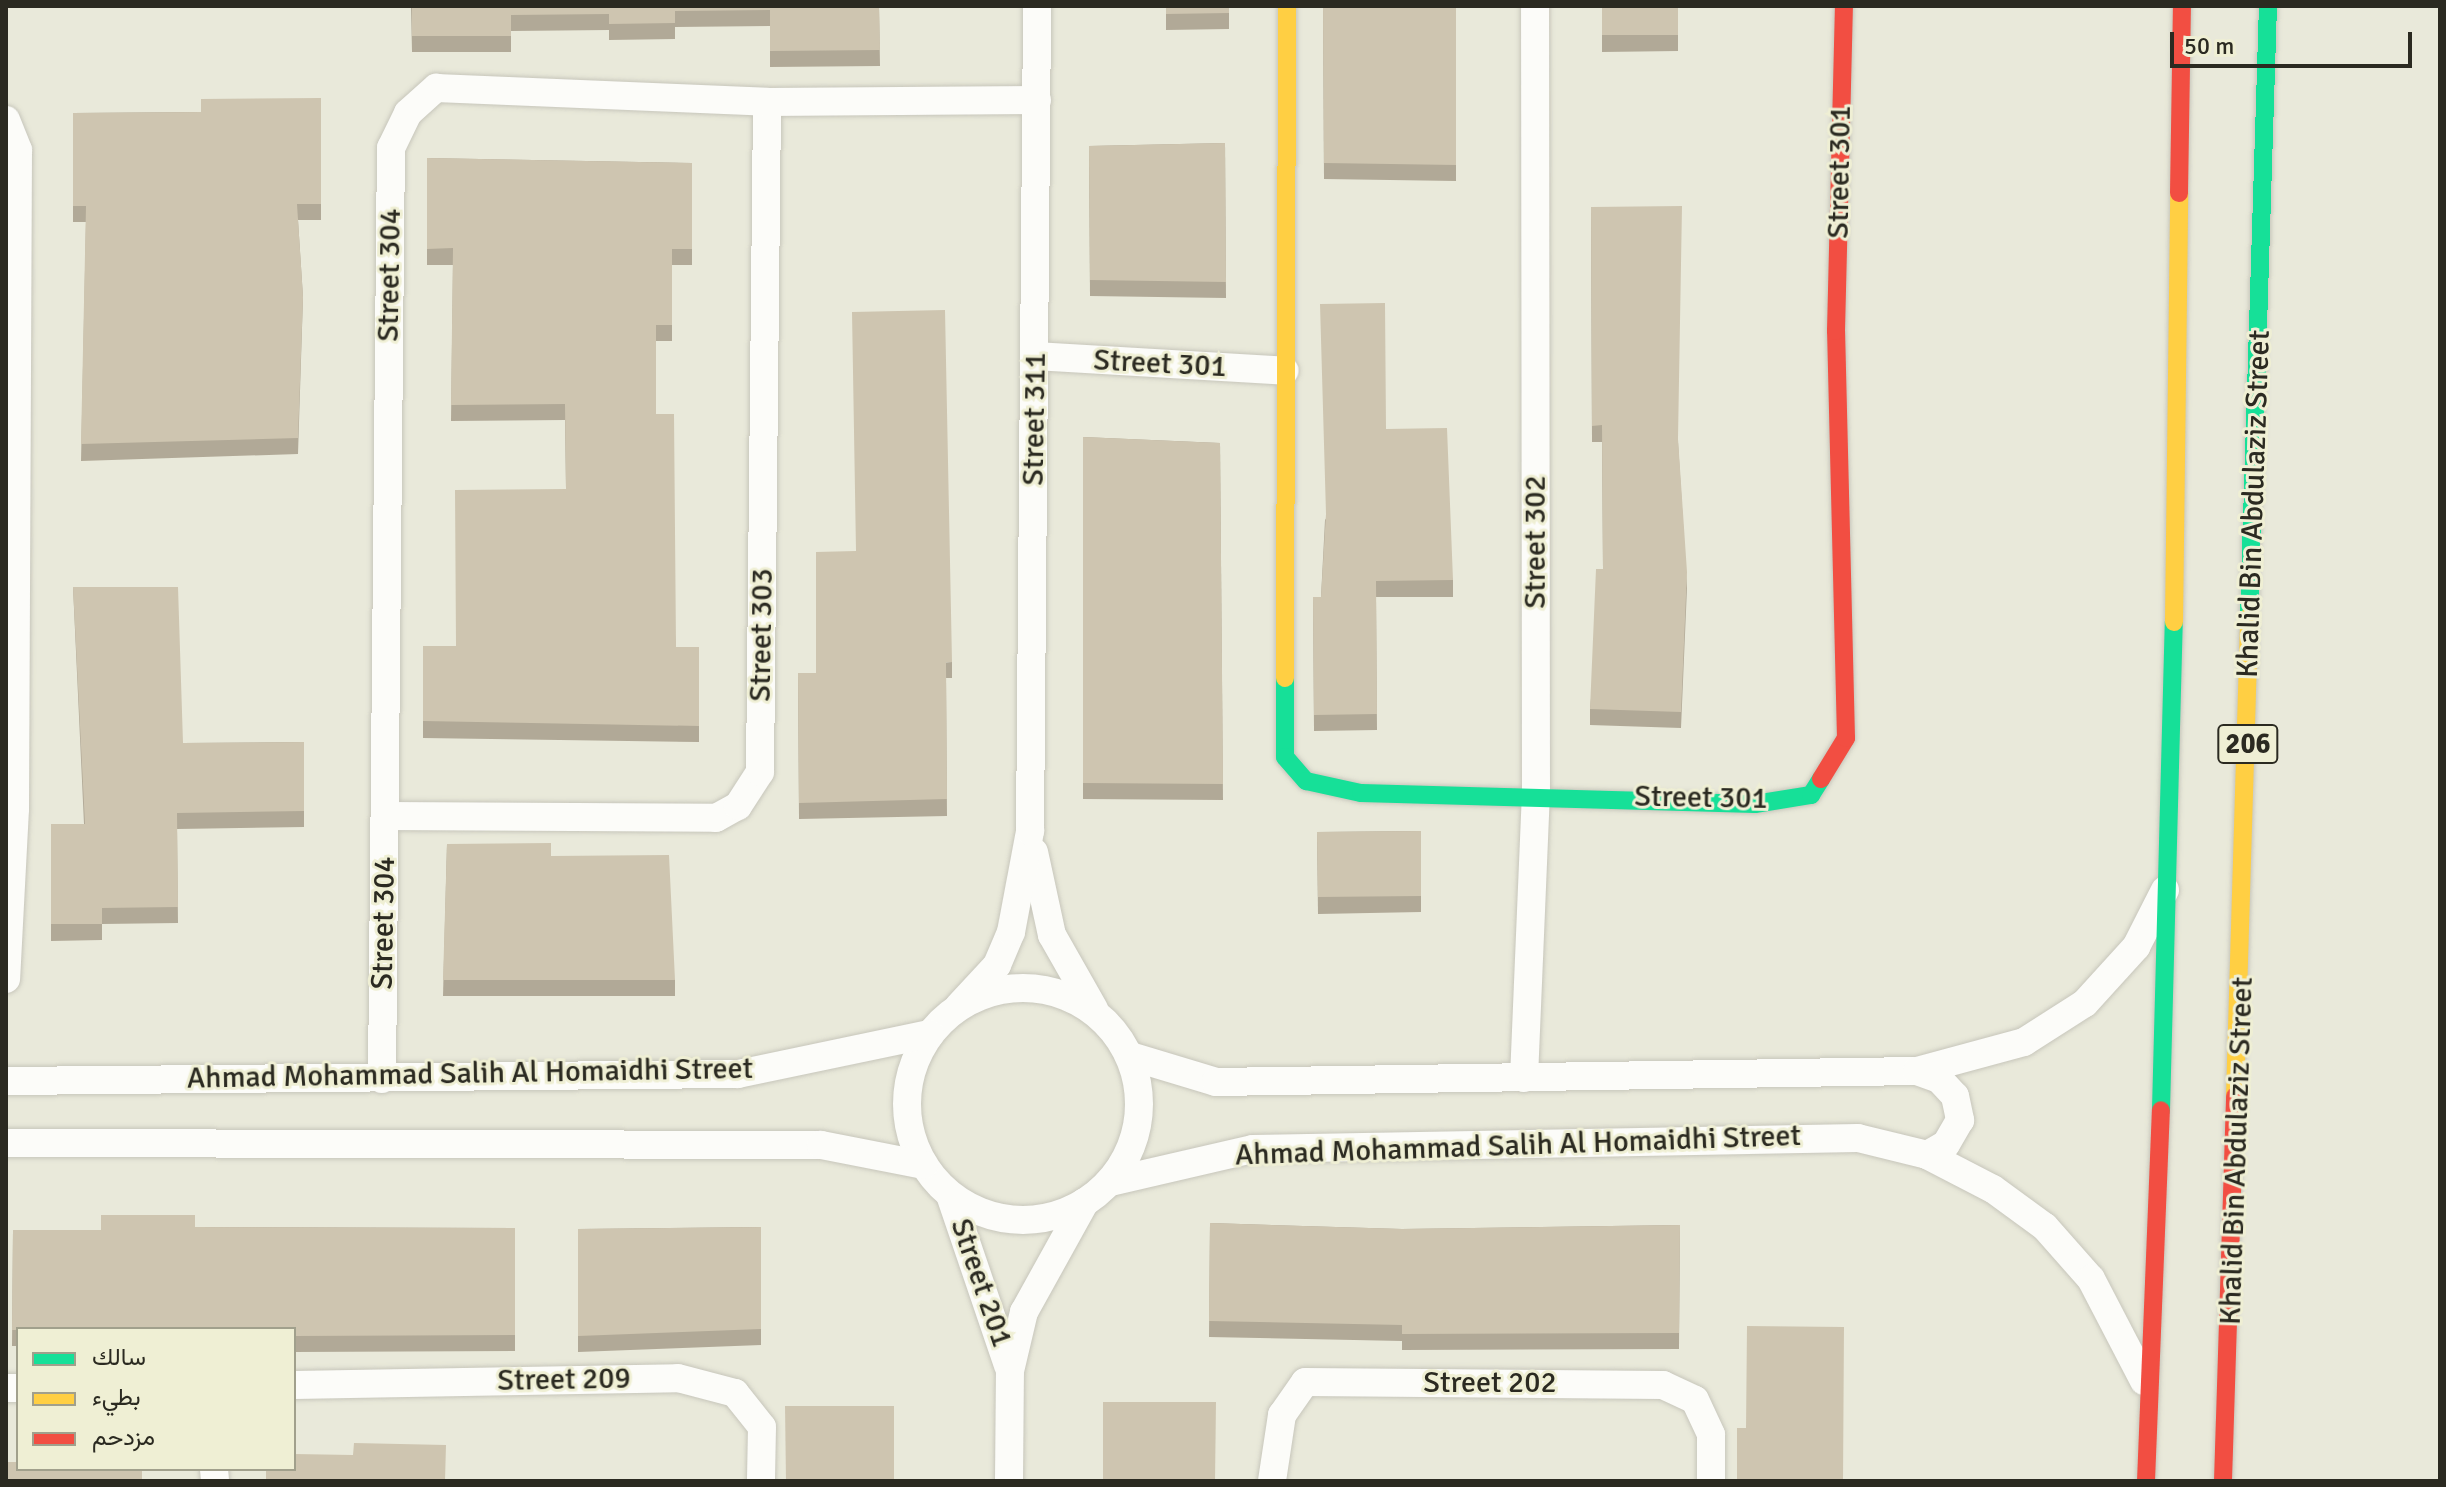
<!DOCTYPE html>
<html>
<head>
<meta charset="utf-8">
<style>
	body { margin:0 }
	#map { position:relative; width:2446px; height:1487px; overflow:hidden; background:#e9e9da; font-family:Signika,Vazirmatn,sans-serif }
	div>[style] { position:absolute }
	.roads { filter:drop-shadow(0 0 2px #c7c6bb) drop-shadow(0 0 2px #c7c6bb) }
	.street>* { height:28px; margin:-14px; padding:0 14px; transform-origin:14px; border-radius:14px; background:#fcfcf9 }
	.street>.ring { margin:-14px; padding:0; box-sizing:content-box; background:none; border:28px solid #fcfcf9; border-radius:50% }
	.fast>* { height:18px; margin:-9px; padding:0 9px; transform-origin:9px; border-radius:9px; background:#16e098 }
	.slow>* { height:18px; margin:-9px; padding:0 9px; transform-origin:9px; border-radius:9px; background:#ffcf43 }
	.jam>* { height:18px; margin:-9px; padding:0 9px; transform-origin:9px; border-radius:9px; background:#f24e42 }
	.wall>* { inset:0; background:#b1a997 }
	.building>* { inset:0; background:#cec5b0 }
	span { translate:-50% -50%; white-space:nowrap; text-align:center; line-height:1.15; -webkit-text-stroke:6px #efefd4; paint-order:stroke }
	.shield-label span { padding:2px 6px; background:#efefd4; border:2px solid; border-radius:6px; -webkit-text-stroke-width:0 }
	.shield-label { font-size:28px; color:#2b2a21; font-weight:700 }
	.street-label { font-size:30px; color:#2b2a21 }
	.frame { position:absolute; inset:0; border:8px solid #2b2a21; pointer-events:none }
	.legend { position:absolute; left:16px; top:1327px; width:280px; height:144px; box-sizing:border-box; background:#efefd4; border:2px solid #a1a08c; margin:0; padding:10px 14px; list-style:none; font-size:24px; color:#2b2a21 }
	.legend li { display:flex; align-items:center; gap:16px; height:40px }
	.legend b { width:40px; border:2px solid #a1a08c }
	.scale { position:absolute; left:2170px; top:32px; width:242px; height:36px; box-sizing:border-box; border:4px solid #2b2a21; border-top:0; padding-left:10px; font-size:24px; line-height:28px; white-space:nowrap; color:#2b2a21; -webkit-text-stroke:6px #efefd4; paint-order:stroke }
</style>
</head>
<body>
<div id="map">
	<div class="roads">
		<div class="street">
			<div style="left:6px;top:120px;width:32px;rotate:68deg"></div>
			<div style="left:18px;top:150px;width:659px;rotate:90.26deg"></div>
			<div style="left:15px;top:809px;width:170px;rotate:93deg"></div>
			<div style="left:1036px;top:356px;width:249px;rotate:3.4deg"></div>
			<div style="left:385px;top:816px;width:331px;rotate:0.3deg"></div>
			<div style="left:716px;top:818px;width:25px;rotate:-29deg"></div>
			<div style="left:738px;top:806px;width:40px;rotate:-57.1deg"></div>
			<div style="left:760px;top:772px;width:670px;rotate:-89.4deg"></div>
			<div style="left:1034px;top:852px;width:85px;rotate:77.8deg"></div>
			<div style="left:1052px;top:935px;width:85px;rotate:60.4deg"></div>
			<div class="ring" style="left:907px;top:988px;width:204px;height:204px"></div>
			<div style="left:959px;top:1006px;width:56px;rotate:-47.2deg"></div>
			<div style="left:997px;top:965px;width:36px;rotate:-67deg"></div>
			<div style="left:1011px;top:932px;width:103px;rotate:-79.3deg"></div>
			<div style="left:1030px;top:831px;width:825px;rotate:-89.51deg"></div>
			<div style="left:1130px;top:1056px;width:90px;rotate:16.8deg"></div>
			<div style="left:1216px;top:1082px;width:701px;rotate:-0.9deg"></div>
			<div style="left:1917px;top:1071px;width:111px;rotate:-15.2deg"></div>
			<div style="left:2024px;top:1042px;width:72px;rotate:-32.6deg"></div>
			<div style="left:2085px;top:1003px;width:76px;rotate:-47.7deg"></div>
			<div style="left:2136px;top:947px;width:64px;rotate:-63deg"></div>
			<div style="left:1917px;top:1071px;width:23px;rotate:20deg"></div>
			<div style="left:1939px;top:1079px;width:23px;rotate:47deg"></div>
			<div style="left:1955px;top:1096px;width:25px;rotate:78deg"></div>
			<div style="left:1960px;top:1120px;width:28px;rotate:120deg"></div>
			<div style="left:1946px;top:1144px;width:22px;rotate:150deg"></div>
			<div style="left:1524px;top:1078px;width:286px;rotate:-87.6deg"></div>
			<div style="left:1536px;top:792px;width:786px;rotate:-90.07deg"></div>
			<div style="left:382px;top:1079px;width:931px;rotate:-89.45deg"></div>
			<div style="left:391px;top:148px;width:39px;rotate:-64deg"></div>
			<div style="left:408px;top:113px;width:38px;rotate:-42deg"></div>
			<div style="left:436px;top:88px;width:331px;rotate:2.4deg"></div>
			<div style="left:767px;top:102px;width:270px;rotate:-0.4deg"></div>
			<div style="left:6px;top:1081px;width:732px;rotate:-0.55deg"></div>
			<div style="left:738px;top:1074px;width:196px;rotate:-11.8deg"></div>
			<div style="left:6px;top:1143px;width:815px;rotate:0.14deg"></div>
			<div style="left:821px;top:1145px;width:105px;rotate:11deg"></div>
			<div style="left:1110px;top:1182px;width:147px;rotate:-13deg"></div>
			<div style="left:1253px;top:1149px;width:605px;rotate:-1.04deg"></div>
			<div style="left:1858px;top:1138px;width:71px;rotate:13.8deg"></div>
			<div style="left:1927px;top:1155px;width:74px;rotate:27.3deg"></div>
			<div style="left:1993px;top:1189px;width:64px;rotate:36.2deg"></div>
			<div style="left:2045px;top:1227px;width:69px;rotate:48.5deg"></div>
			<div style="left:2091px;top:1279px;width:115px;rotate:62.5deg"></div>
			<div style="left:950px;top:1195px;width:180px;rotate:71.2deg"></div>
			<div style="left:294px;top:1385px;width:384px;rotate:-1deg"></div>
			<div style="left:678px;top:1378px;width:59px;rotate:14.7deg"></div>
			<div style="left:735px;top:1393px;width:43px;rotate:51.5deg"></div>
			<div style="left:762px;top:1427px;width:54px;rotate:91.1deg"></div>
			<div style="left:6px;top:1388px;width:12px"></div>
			<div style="left:214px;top:1469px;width:12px;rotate:85deg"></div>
			<div style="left:1009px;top:1481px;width:110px;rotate:-89.5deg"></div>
			<div style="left:1010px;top:1371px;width:61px;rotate:-76.7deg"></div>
			<div style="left:1024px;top:1312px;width:126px;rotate:-61deg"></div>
			<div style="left:1272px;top:1481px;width:67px;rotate:-81.4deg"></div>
			<div style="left:1282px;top:1415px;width:40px;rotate:-55.1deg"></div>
			<div style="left:1305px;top:1382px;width:358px;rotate:0.5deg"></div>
			<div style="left:1663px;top:1385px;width:35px;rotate:25deg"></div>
			<div style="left:1695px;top:1400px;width:38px;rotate:65deg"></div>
			<div style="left:1711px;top:1435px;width:46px;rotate:90deg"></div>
		</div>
		<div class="fast">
			<div style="left:2249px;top:616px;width:610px;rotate:-88.22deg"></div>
			<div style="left:1285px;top:678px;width:79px;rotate:90deg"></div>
			<div style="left:1285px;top:757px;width:32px;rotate:49deg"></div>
			<div style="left:1306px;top:781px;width:56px;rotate:12.3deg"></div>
			<div style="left:1361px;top:793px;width:394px;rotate:1.6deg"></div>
			<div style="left:1755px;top:804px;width:57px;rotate:-9.1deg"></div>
			<div style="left:1811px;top:795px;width:19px;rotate:-58deg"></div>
			<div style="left:2161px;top:1110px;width:488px;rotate:-88.5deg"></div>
		</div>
		<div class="slow">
			<div style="left:2174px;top:622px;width:429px;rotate:-89.3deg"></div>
			<div style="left:1285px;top:678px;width:672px;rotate:-89.83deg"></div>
			<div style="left:2235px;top:1096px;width:480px;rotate:-88.3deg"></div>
		</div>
		<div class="jam">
			<div style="left:2179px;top:193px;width:187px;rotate:-89.1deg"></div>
			<div style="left:1821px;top:779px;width:48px;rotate:-58.6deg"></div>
			<div style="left:1846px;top:738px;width:407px;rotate:-91.4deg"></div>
			<div style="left:1836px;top:331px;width:325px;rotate:-88.6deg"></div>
			<div style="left:2146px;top:1481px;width:371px;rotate:-87.7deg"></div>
			<div style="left:2223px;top:1481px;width:385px;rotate:-88.2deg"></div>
		</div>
	</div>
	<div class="wall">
		<div style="clip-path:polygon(411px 6px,879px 6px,880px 66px,770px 67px,770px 26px,675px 27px,675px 39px,609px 40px,609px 30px,511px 31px,511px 52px,412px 52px)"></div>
		<div style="clip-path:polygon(1166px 6px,1229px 6px,1229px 29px,1166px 30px)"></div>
		<div style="clip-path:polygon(1323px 6px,1456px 6px,1456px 181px,1324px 179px)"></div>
		<div style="clip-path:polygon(1602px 6px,1678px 6px,1678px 51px,1602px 52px)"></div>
		<div style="clip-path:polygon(321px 98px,321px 220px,298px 220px,303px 297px,298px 454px,81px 461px,86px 222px,73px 222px,73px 113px,201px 112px)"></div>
		<div style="clip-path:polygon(1225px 143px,1226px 298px,1090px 296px,1089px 146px)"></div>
		<div style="clip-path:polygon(427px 158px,692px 163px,692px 265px,672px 265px,672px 341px,656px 341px,656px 414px,676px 647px,699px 647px,699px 742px,423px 738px,423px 646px,456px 646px,566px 489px,565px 420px,451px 421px,453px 265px,427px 265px)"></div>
		<div style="clip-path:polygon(1591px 207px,1678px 442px,1687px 588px,1681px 728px,1590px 725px,1590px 709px,1603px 569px,1602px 442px,1592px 442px)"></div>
		<div style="clip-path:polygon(1386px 429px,1453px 580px,1453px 597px,1376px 597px,1377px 730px,1314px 731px,1313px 597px,1321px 597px,1325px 520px)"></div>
		<div style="clip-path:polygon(1083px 437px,1220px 443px,1223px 800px,1083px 799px)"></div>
		<div style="clip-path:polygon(73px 587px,183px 743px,304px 742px,304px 827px,177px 829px,178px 923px,102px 924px,102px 940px,51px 941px,51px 824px,84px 824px)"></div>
		<div style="clip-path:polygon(952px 662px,952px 678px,946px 678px,947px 816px,799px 819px,798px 673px,816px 673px)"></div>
		<div style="clip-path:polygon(1421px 831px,1421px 912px,1318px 914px,1317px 832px)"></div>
		<div style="clip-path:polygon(447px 844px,551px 856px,675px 980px,675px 996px,443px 996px)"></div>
		<div style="clip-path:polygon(1210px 1223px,1402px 1229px,1680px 1225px,1679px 1349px,1402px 1350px,1402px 1341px,1209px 1337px)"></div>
		<div style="clip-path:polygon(195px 1227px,515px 1228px,515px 1351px,294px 1352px,294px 1329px,18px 1329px,18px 1346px,12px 1346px,13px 1230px,101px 1230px)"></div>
		<div style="clip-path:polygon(761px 1227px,761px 1345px,578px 1352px,578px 1229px)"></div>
	</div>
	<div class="building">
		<div style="clip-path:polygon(412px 6px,879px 6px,880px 50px,770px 51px,770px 10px,675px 11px,675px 23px,609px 24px,609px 14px,511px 15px,511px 36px,412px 36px)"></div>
		<div style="clip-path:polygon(1166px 6px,1229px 6px,1229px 13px,1166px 14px)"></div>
		<div style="clip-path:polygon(1323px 6px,1456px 6px,1456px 165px,1324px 163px)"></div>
		<div style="clip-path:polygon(1602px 6px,1678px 6px,1678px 35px,1602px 35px)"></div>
		<div style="clip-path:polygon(321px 98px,321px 204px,297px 204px,303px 297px,298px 438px,81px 444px,86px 206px,73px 206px,73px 113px,201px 112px,201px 99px)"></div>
		<div style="clip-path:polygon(1225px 143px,1226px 282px,1090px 280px,1089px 146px)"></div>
		<div style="clip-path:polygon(427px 158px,692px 163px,692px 249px,672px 249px,672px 325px,656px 325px,656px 414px,674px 414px,676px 647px,699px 647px,699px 726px,423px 721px,423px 646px,456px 646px,455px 490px,566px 489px,565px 404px,451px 405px,453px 248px,427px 249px)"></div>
		<div style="clip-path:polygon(1682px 206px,1678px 439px,1687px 572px,1681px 712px,1590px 709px,1596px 569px,1603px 569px,1602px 425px,1592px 426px,1591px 207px)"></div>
		<div style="clip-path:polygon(1385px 303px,1386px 429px,1447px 428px,1453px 580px,1376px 581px,1377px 714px,1314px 715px,1313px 597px,1321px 597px,1326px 514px,1320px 304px)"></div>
		<div style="clip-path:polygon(945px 310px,952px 662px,946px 662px,947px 799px,799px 803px,798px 673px,816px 673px,816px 552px,856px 551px,852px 312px)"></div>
		<div style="clip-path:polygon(1083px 437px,1220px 443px,1223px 784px,1083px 783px)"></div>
		<div style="clip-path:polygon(73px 587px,178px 587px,183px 743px,304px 742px,304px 811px,177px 813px,178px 907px,102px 908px,102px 924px,51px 924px,51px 824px,85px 824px)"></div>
		<div style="clip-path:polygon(1421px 831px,1421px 896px,1318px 897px,1317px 832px)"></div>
		<div style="clip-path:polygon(551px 843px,551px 856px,669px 855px,675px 980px,443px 980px,447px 844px)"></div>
		<div style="clip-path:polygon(101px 1215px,195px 1215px,195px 1227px,515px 1228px,515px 1335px,294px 1336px,294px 1329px,12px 1330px,13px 1230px,101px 1230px)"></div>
		<div style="clip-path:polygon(1210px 1223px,1402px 1229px,1680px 1225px,1679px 1333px,1402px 1334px,1402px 1325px,1209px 1321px)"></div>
		<div style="clip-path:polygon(761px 1227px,761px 1329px,578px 1336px,578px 1229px)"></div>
		<div style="clip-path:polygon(1747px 1326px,1844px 1327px,1843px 1481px,1737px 1481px,1737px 1428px,1746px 1428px)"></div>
		<div style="clip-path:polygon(1103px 1402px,1216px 1402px,1215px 1481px,1103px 1481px)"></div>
		<div style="clip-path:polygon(785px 1406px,894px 1406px,894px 1481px,786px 1481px)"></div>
		<div style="clip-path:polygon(354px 1443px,446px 1445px,445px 1481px,266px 1481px,266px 1469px,294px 1469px,294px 1454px,353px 1455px)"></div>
		<div style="clip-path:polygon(6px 1462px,18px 1462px,18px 1469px,142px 1469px,142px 1481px,6px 1481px)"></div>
	</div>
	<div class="shield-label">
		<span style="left:2248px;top:744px">206</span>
	</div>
	<div class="street-label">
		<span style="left:1840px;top:172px;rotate:-89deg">Street 301</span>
		<span style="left:390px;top:275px;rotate:-89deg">Street 304</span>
		<span style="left:1160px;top:364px;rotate:3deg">Street 301</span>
		<span style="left:1035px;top:419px;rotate:-89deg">Street 311</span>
		<span style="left:2254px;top:504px;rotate:-88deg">Khalid Bin Abdulaziz Street</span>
		<span style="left:1536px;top:542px;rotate:-90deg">Street 302</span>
		<span style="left:762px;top:635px;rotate:-89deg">Street 303</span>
		<span style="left:1701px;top:798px;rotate:1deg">Street 301</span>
		<span style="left:384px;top:923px;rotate:-89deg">Street 304</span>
		<span style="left:470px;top:1074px;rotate:-1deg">Ahmad Mohammad Salih Al Homaidhi Street</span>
		<span style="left:1518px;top:1146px;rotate:-2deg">Ahmad Mohammad Salih Al Homaidhi Street</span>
		<span style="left:2237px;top:1151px;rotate:-88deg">Khalid Bin Abdulaziz Street</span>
		<span style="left:981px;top:1283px;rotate:71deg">Street 201</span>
		<span style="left:564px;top:1380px;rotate:-1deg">Street 209</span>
		<span style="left:1490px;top:1383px">Street 202</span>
	</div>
	<div class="frame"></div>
	<ul class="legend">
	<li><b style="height:10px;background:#16e098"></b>سالك</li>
	<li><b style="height:10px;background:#ffcf43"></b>بطيء</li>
	<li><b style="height:10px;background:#f24e42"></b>مزدحم</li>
	</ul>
	<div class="scale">50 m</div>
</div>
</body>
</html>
